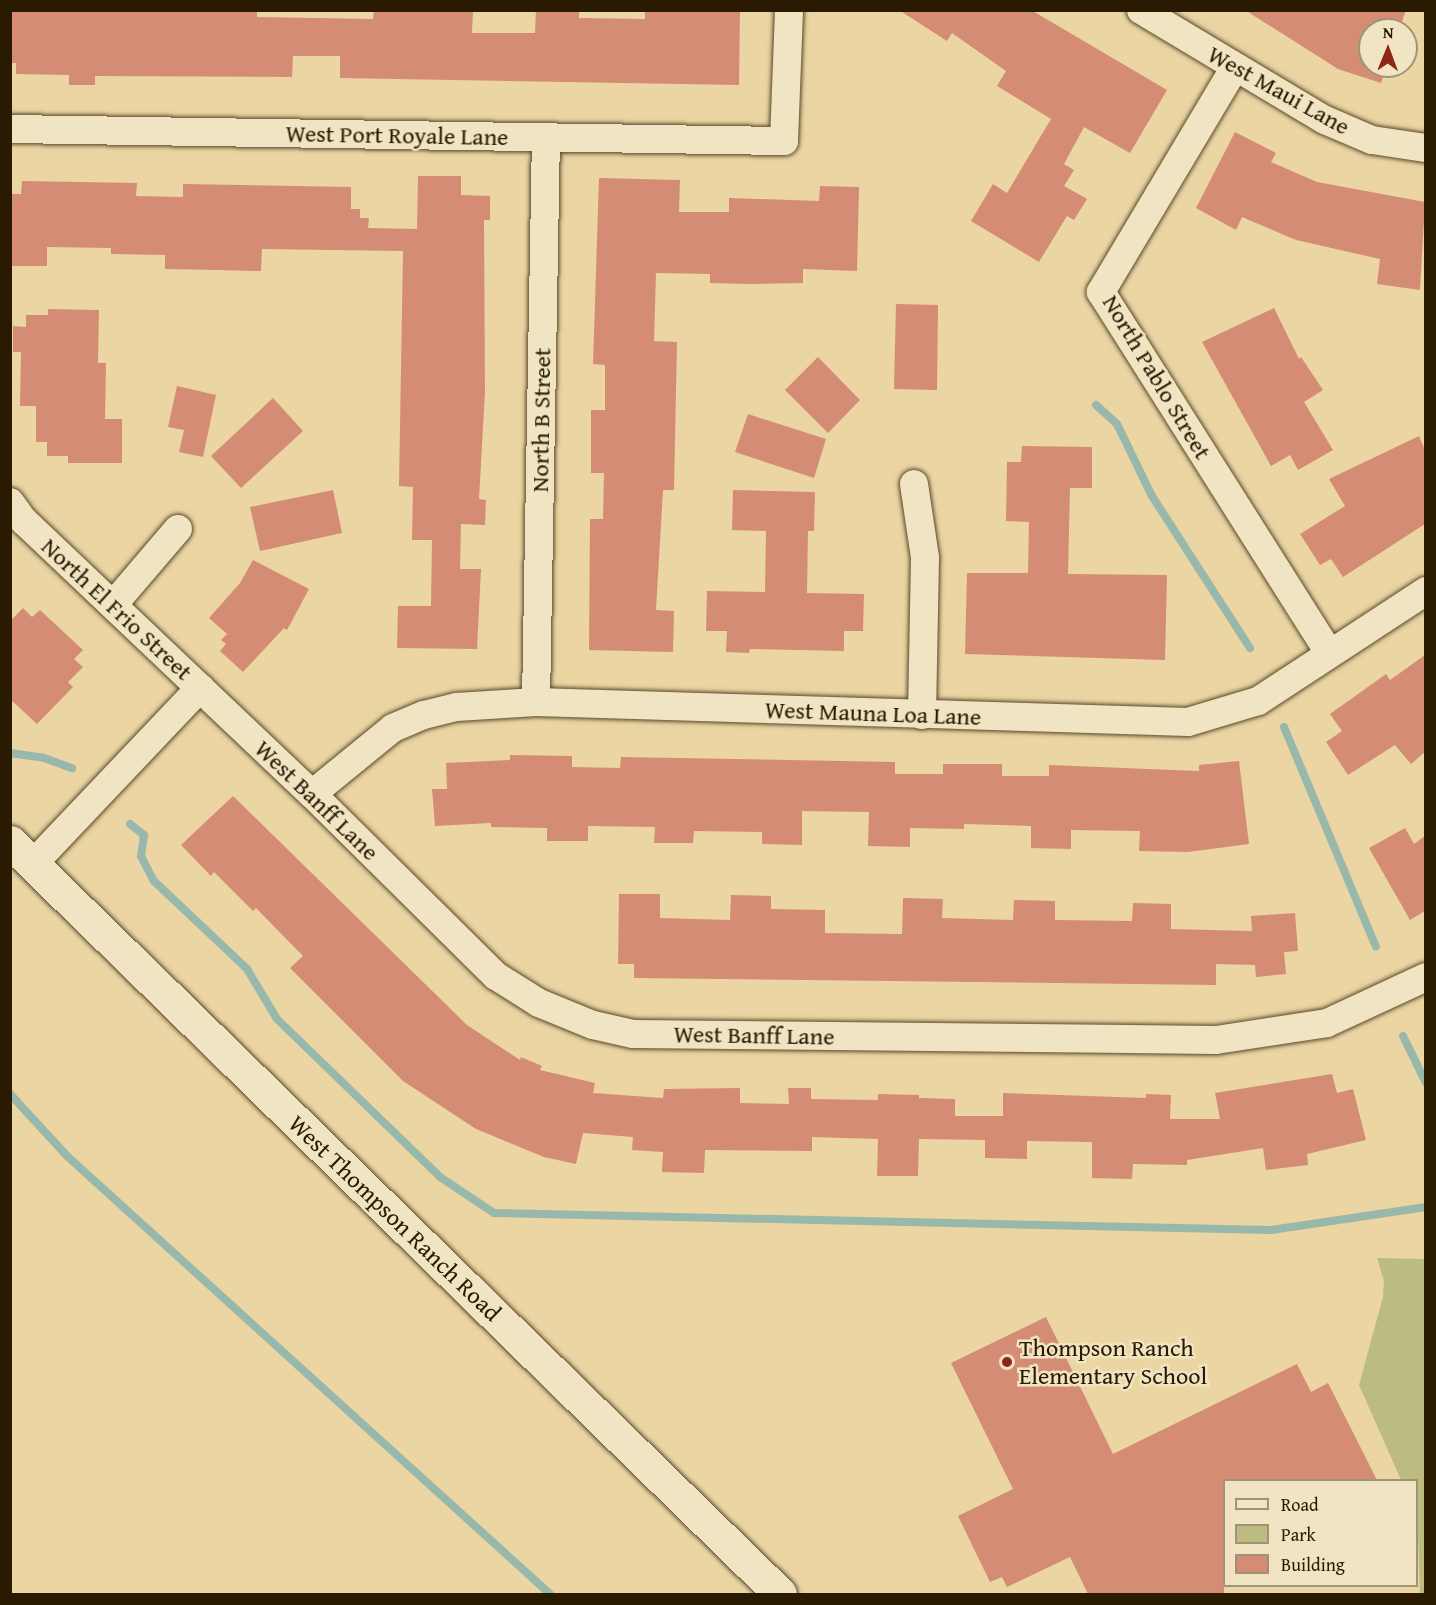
<!DOCTYPE html>
<html>
<head>
<meta charset="utf-8">
<style>
	body { margin:0 }
	#map { position:relative; width:1436px; height:1605px; overflow:hidden; background:#ead5a3; font-family:"Gentium Book Plus",serif }
	div>[style] { position:absolute }
	.green>* { inset:0; background:#bcbc81 }
	.stream>* { height:8px; margin:-4px; padding:0 4px; transform-origin:4px; border-radius:4px; background:#98b8ab }
	.building>* { inset:0; background:#d58c74 }
	.roads { filter:drop-shadow(0 0 2px #5a492a) drop-shadow(0 0 2px #5a492a) }
	.street>* { height:28px; margin:-14px; padding:0 14px; transform-origin:14px; border-radius:14px; background:#f1e4c3 }
	.secondary>* { height:33px; margin:-16.5px; padding:0 16.5px; transform-origin:16.5px; border-radius:16.5px; background:#f1e4c3 }
	.dots>* { width:16px; height:16px; translate:-50% -50%; box-sizing:border-box; border:3px solid #f1e4c3; border-radius:50% }
	span { translate:-50% -50%; white-space:nowrap; text-align:center; line-height:1.15; -webkit-text-stroke:5px #f1e4c3; paint-order:stroke }
	.street-label { font-size:24px; color:#2a1a02 }
	.poi-label { font-size:24px; color:#2a1a02 }
	.left { translate:0 -50%; text-align:left }
	.frame { position:absolute; inset:0; border:12px solid #2a1a02; pointer-events:none }
	.legend { position:absolute; left:1223px; top:1479px; width:195px; height:108px; box-sizing:border-box; background:#f1e4c3; border:2px solid #a19376; margin:0; padding:8px 10px; list-style:none; font-size:18px; color:#2a1a02 }
	.legend li { display:flex; align-items:center; gap:12px; height:30px }
	.legend b { width:30px; border:2px solid #a19376 }
	.north { position:absolute; left:1358px; top:18px; width:60px; height:60px; box-sizing:border-box; background:#f1e4c3; border:2px solid #a19376; border-radius:50%; rotate:1deg; font-size:16px; font-weight:700; line-height:24px; text-align:center; color:#2a1a02 }
	.north::after { content:''; display:block; margin:auto; width:21px; height:27px; background:#8f2418; clip-path:polygon(50% 0,100% 100%,50% 72%,0 100%) }
</style>
</head>
<body>
<div id="map">
	<div class="green">
		<div style="clip-path:polygon(1377px 1258px,1425px 1259px,1425px 1594px,1420px 1594px,1416px 1480px,1401px 1480px,1359px 1385px,1383px 1297px,1384px 1281px)"></div>
	</div>
	<div class="stream">
		<div style="left:1096px;top:405px;width:28px;rotate:42deg"></div>
		<div style="left:1117px;top:424px;width:80px;rotate:64.1deg"></div>
		<div style="left:1152px;top:496px;width:181px;rotate:57.2deg"></div>
		<div style="left:1284px;top:727px;width:238px;rotate:67.3deg"></div>
		<div style="left:10px;top:753px;width:34px;rotate:8deg"></div>
		<div style="left:44px;top:758px;width:30px;rotate:20deg"></div>
		<div style="left:130px;top:824px;width:18px;rotate:38deg"></div>
		<div style="left:144px;top:835px;width:21px;rotate:98deg"></div>
		<div style="left:141px;top:856px;width:28px;rotate:63deg"></div>
		<div style="left:154px;top:881px;width:128px;rotate:43.4deg"></div>
		<div style="left:247px;top:969px;width:58px;rotate:59deg"></div>
		<div style="left:277px;top:1019px;width:227px;rotate:44.1deg"></div>
		<div style="left:440px;top:1177px;width:65px;rotate:33.7deg"></div>
		<div style="left:494px;top:1213px;width:777px;rotate:1.25deg"></div>
		<div style="left:1271px;top:1230px;width:157px;rotate:-8.4deg"></div>
		<div style="left:1403px;top:1036px;width:52px;rotate:63.9deg"></div>
		<div style="left:10px;top:1094px;width:84px;rotate:47.4deg"></div>
		<div style="left:67px;top:1156px;width:652px;rotate:42.2deg"></div>
	</div>
	<div class="building">
		<div style="clip-path:polygon(10px 10px,257px 10px,257px 17px,373px 19px,374px 10px,473px 10px,472px 33px,535px 33px,536px 10px,579px 10px,579px 18px,645px 19px,645px 10px,740px 10px,739px 85px,340px 78px,340px 56px,293px 56px,292px 77px,95px 76px,95px 85px,69px 85px,69px 75px,16px 74px,16px 63px,10px 63px)"></div>
		<div style="clip-path:polygon(899px 10px,1031px 10px,1167px 90px,1130px 153px,1084px 127px,1064px 164px,1074px 170px,1064px 186px,1087px 199px,1074px 220px,1067px 216px,1039px 262px,971px 221px,993px 184px,1007px 193px,1051px 119px,997px 86px,1006px 71px,952px 33px,947px 41px)"></div>
		<div style="clip-path:polygon(1245px 10px,1406px 10px,1399px 30px,1370px 30px,1370px 66px,1387px 66px,1381px 83px,1338px 69px)"></div>
		<div style="clip-path:polygon(1235px 132px,1276px 153px,1271px 162px,1317px 182px,1425px 202px,1420px 290px,1377px 284px,1380px 259px,1296px 240px,1242px 217px,1236px 230px,1196px 208px)"></div>
		<div style="clip-path:polygon(418px 176px,461px 176px,461px 195px,490px 196px,490px 220px,484px 220px,485px 391px,479px 499px,486px 500px,485px 525px,461px 524px,460px 569px,481px 569px,477px 649px,397px 648px,398px 606px,431px 606px,432px 540px,412px 540px,413px 487px,399px 486px,403px 251px,262px 249px,261px 271px,218px 270px,165px 269px,165px 255px,111px 254px,111px 248px,47px 247px,47px 266px,10px 266px,10px 194px,21px 194px,22px 181px,137px 183px,136px 196px,183px 197px,183px 184px,351px 187px,351px 209px,360px 209px,360px 218px,369px 218px,368px 228px,417px 229px)"></div>
		<div style="clip-path:polygon(599px 178px,680px 180px,679px 212px,729px 212px,729px 198px,819px 201px,820px 186px,859px 187px,857px 271px,803px 269px,803px 283px,752px 284px,710px 283px,710px 274px,656px 273px,654px 341px,677px 342px,674px 490px,663px 490px,656px 610px,674px 611px,673px 652px,589px 650px,590px 519px,603px 519px,604px 473px,591px 473px,591px 410px,605px 410px,605px 365px,593px 364px)"></div>
		<div style="clip-path:polygon(896px 304px,938px 305px,937px 390px,894px 389px)"></div>
		<div style="clip-path:polygon(1274px 308px,1299px 359px,1301px 357px,1323px 390px,1304px 402px,1333px 450px,1298px 470px,1290px 455px,1271px 466px,1202px 342px)"></div>
		<div style="clip-path:polygon(48px 309px,99px 310px,98px 363px,106px 363px,105px 419px,122px 419px,122px 463px,68px 463px,68px 456px,47px 456px,47px 442px,36px 442px,36px 406px,20px 406px,21px 352px,13px 352px,13px 326px,26px 327px,26px 315px,48px 315px)"></div>
		<div style="clip-path:polygon(818px 357px,860px 400px,828px 433px,785px 390px)"></div>
		<div style="clip-path:polygon(177px 386px,216px 395px,203px 457px,179px 452px,184px 430px,168px 427px)"></div>
		<div style="clip-path:polygon(273px 398px,303px 431px,241px 488px,211px 456px)"></div>
		<div style="clip-path:polygon(748px 414px,826px 439px,814px 478px,735px 452px)"></div>
		<div style="clip-path:polygon(1419px 436px,1425px 450px,1425px 524px,1343px 577px,1331px 559px,1320px 565px,1300px 534px,1345px 506px,1329px 479px)"></div>
		<div style="clip-path:polygon(1022px 446px,1092px 447px,1092px 488px,1070px 488px,1068px 574px,1167px 575px,1165px 660px,965px 654px,967px 573px,1028px 573px,1029px 522px,1006px 521px,1007px 462px,1021px 462px)"></div>
		<div style="clip-path:polygon(333px 490px,342px 533px,260px 551px,250px 507px)"></div>
		<div style="clip-path:polygon(733px 490px,815px 492px,814px 531px,808px 531px,807px 593px,864px 594px,863px 631px,844px 631px,844px 651px,750px 649px,749px 653px,726px 652px,727px 631px,706px 631px,707px 591px,765px 592px,766px 531px,732px 530px)"></div>
		<div style="clip-path:polygon(253px 560px,309px 589px,287px 630px,284px 628px,243px 672px,220px 651px,226px 644px,221px 640px,227px 634px,209px 618px,240px 583px)"></div>
		<div style="clip-path:polygon(23px 608px,32px 617px,40px 610px,83px 650px,74px 659px,83px 667px,68px 682px,73px 687px,37px 724px,10px 699px,10px 621px)"></div>
		<div style="clip-path:polygon(1425px 655px,1425px 752px,1411px 764px,1395px 745px,1348px 775px,1326px 742px,1342px 731px,1330px 714px,1386px 674px,1390px 680px)"></div>
		<div style="clip-path:polygon(510px 755px,572px 756px,572px 767px,620px 768px,621px 757px,895px 762px,895px 774px,943px 774px,943px 764px,1002px 764px,1002px 776px,1049px 776px,1049px 765px,1199px 771px,1199px 765px,1239px 761px,1249px 844px,1188px 852px,1139px 851px,1140px 831px,1071px 830px,1071px 849px,1031px 848px,1031px 826px,964px 824px,964px 829px,910px 828px,910px 847px,868px 846px,869px 812px,802px 811px,802px 845px,762px 844px,762px 832px,694px 831px,693px 843px,654px 843px,655px 827px,588px 826px,588px 841px,547px 841px,547px 828px,491px 827px,491px 823px,435px 826px,432px 789px,447px 789px,446px 763px,510px 760px)"></div>
		<div style="clip-path:polygon(233px 796px,467px 1025px,520px 1060px,521px 1057px,542px 1066px,540px 1070px,595px 1083px,593px 1093px,663px 1098px,664px 1089px,740px 1088px,740px 1103px,789px 1104px,788px 1088px,811px 1088px,811px 1099px,878px 1100px,878px 1094px,919px 1095px,919px 1098px,955px 1099px,955px 1116px,1003px 1116px,1003px 1093px,1146px 1098px,1146px 1094px,1171px 1095px,1170px 1119px,1220px 1119px,1215px 1093px,1332px 1074px,1337px 1093px,1353px 1089px,1366px 1140px,1307px 1154px,1308px 1165px,1266px 1170px,1263px 1148px,1187px 1160px,1187px 1165px,1133px 1164px,1132px 1179px,1092px 1178px,1092px 1142px,1027px 1141px,1027px 1159px,985px 1158px,985px 1140px,919px 1139px,918px 1176px,877px 1176px,878px 1139px,812px 1137px,812px 1151px,705px 1150px,704px 1173px,662px 1172px,663px 1152px,632px 1150px,633px 1137px,583px 1133px,576px 1164px,544px 1157px,476px 1129px,403px 1081px,290px 968px,303px 956px,256px 908px,253px 911px,214px 872px,211px 876px,181px 845px)"></div>
		<div style="clip-path:polygon(1405px 828px,1414px 844px,1425px 836px,1425px 911px,1410px 920px,1369px 848px)"></div>
		<div style="clip-path:polygon(619px 894px,660px 894px,660px 918px,730px 920px,731px 895px,771px 896px,771px 909px,825px 910px,825px 933px,902px 934px,903px 898px,943px 899px,942px 918px,1013px 920px,1014px 900px,1055px 901px,1055px 920px,1132px 921px,1133px 903px,1171px 904px,1171px 929px,1252px 931px,1251px 916px,1295px 913px,1298px 951px,1284px 952px,1286px 974px,1256px 977px,1255px 965px,1216px 964px,1216px 985px,634px 978px,634px 964px,618px 964px)"></div>
		<div style="clip-path:polygon(1046px 1317px,1113px 1454px,1297px 1364px,1311px 1392px,1328px 1383px,1377px 1480px,1224px 1480px,1224px 1594px,1088px 1594px,1070px 1557px,1007px 1587px,1002px 1577px,990px 1582px,958px 1516px,1013px 1489px,951px 1363px)"></div>
	</div>
	<div class="roads">
		<div class="street">
			<div style="left:1141px;top:10px;width:214px;rotate:30.9deg"></div>
			<div style="left:1325px;top:120px;width:51px;rotate:23.1deg"></div>
			<div style="left:1372px;top:140px;width:55px;rotate:8.4deg"></div>
			<div style="left:1235px;top:67px;width:262px;rotate:120.8deg"></div>
			<div style="left:1101px;top:292px;width:427px;rotate:57.7deg"></div>
			<div style="left:10px;top:129px;width:774px;rotate:0.89deg"></div>
			<div style="left:784px;top:141px;width:131px;rotate:-87.8deg"></div>
			<div style="left:914px;top:484px;width:75px;rotate:81.5deg"></div>
			<div style="left:925px;top:558px;width:157px;rotate:91.1deg"></div>
			<div style="left:10px;top:502px;width:24px;rotate:54deg"></div>
			<div style="left:24px;top:521px;width:397px;rotate:43.5deg"></div>
			<div style="left:312px;top:794px;width:259px;rotate:44.7deg"></div>
			<div style="left:496px;top:976px;width:51px;rotate:32.1deg"></div>
			<div style="left:539px;top:1003px;width:58px;rotate:22.2deg"></div>
			<div style="left:593px;top:1025px;width:41px;rotate:12.7deg"></div>
			<div style="left:633px;top:1034px;width:583px;rotate:0.59deg"></div>
			<div style="left:1216px;top:1040px;width:112px;rotate:-8.7deg"></div>
			<div style="left:1327px;top:1023px;width:109px;rotate:-24.9deg"></div>
			<div style="left:113px;top:605px;width:100px;rotate:-49.5deg"></div>
			<div style="left:536px;top:702px;width:565px;rotate:-88.99deg"></div>
			<div style="left:312px;top:794px;width:104px;rotate:-39.2deg"></div>
			<div style="left:393px;top:728px;width:34px;rotate:-23deg"></div>
			<div style="left:424px;top:715px;width:34px;rotate:-14deg"></div>
			<div style="left:457px;top:707px;width:79px;rotate:-3.6deg"></div>
			<div style="left:536px;top:702px;width:652px;rotate:1.76deg"></div>
			<div style="left:1188px;top:722px;width:73px;rotate:-16.7deg"></div>
			<div style="left:1258px;top:701px;width:201px;rotate:-33.2deg"></div>
			<div style="left:33px;top:864px;width:243px;rotate:-46.5deg"></div>
		</div>
		<div class="secondary">
			<div style="left:10px;top:842px;width:1076px;rotate:44.32deg"></div>
		</div>
	</div>
	<div class="dots">
		<div style="left:1007px;top:1362px;background:#8f2418"></div>
	</div>
	<div class="street-label">
		<span style="left:1279px;top:90px;rotate:29deg">West Maui Lane</span>
		<span style="left:397px;top:135px;rotate:1deg">West Port Royale Lane</span>
		<span style="left:1157px;top:377px;rotate:59deg">North Pablo Street</span>
		<span style="left:541px;top:420px;rotate:-89deg">North B Street</span>
		<span style="left:117px;top:609px;rotate:43deg">North El Frio Street</span>
		<span style="left:873px;top:713px;rotate:2deg">West Mauna Loa Lane</span>
		<span style="left:317px;top:800px;rotate:44deg">West Banff Lane</span>
		<span style="left:754px;top:1035px;rotate:1deg">West Banff Lane</span>
		<span style="left:395px;top:1218px;rotate:44deg">West Thompson Ranch Road</span>
	</div>
	<div class="poi-label">
		<span class="left" style="left:1019px;top:1362px">Thompson Ranch<br>Elementary School</span>
	</div>
	<div class="frame"></div>
	<ul class="legend">
	<li><b style="height:8px;background:#f1e4c3"></b>Road</li>
	<li><b style="height:16px;background:#bcbc81"></b>Park</li>
	<li><b style="height:16px;background:#d58c74"></b>Building</li>
	</ul>
	<div class="north">N</div>
</div>
</body>
</html>
